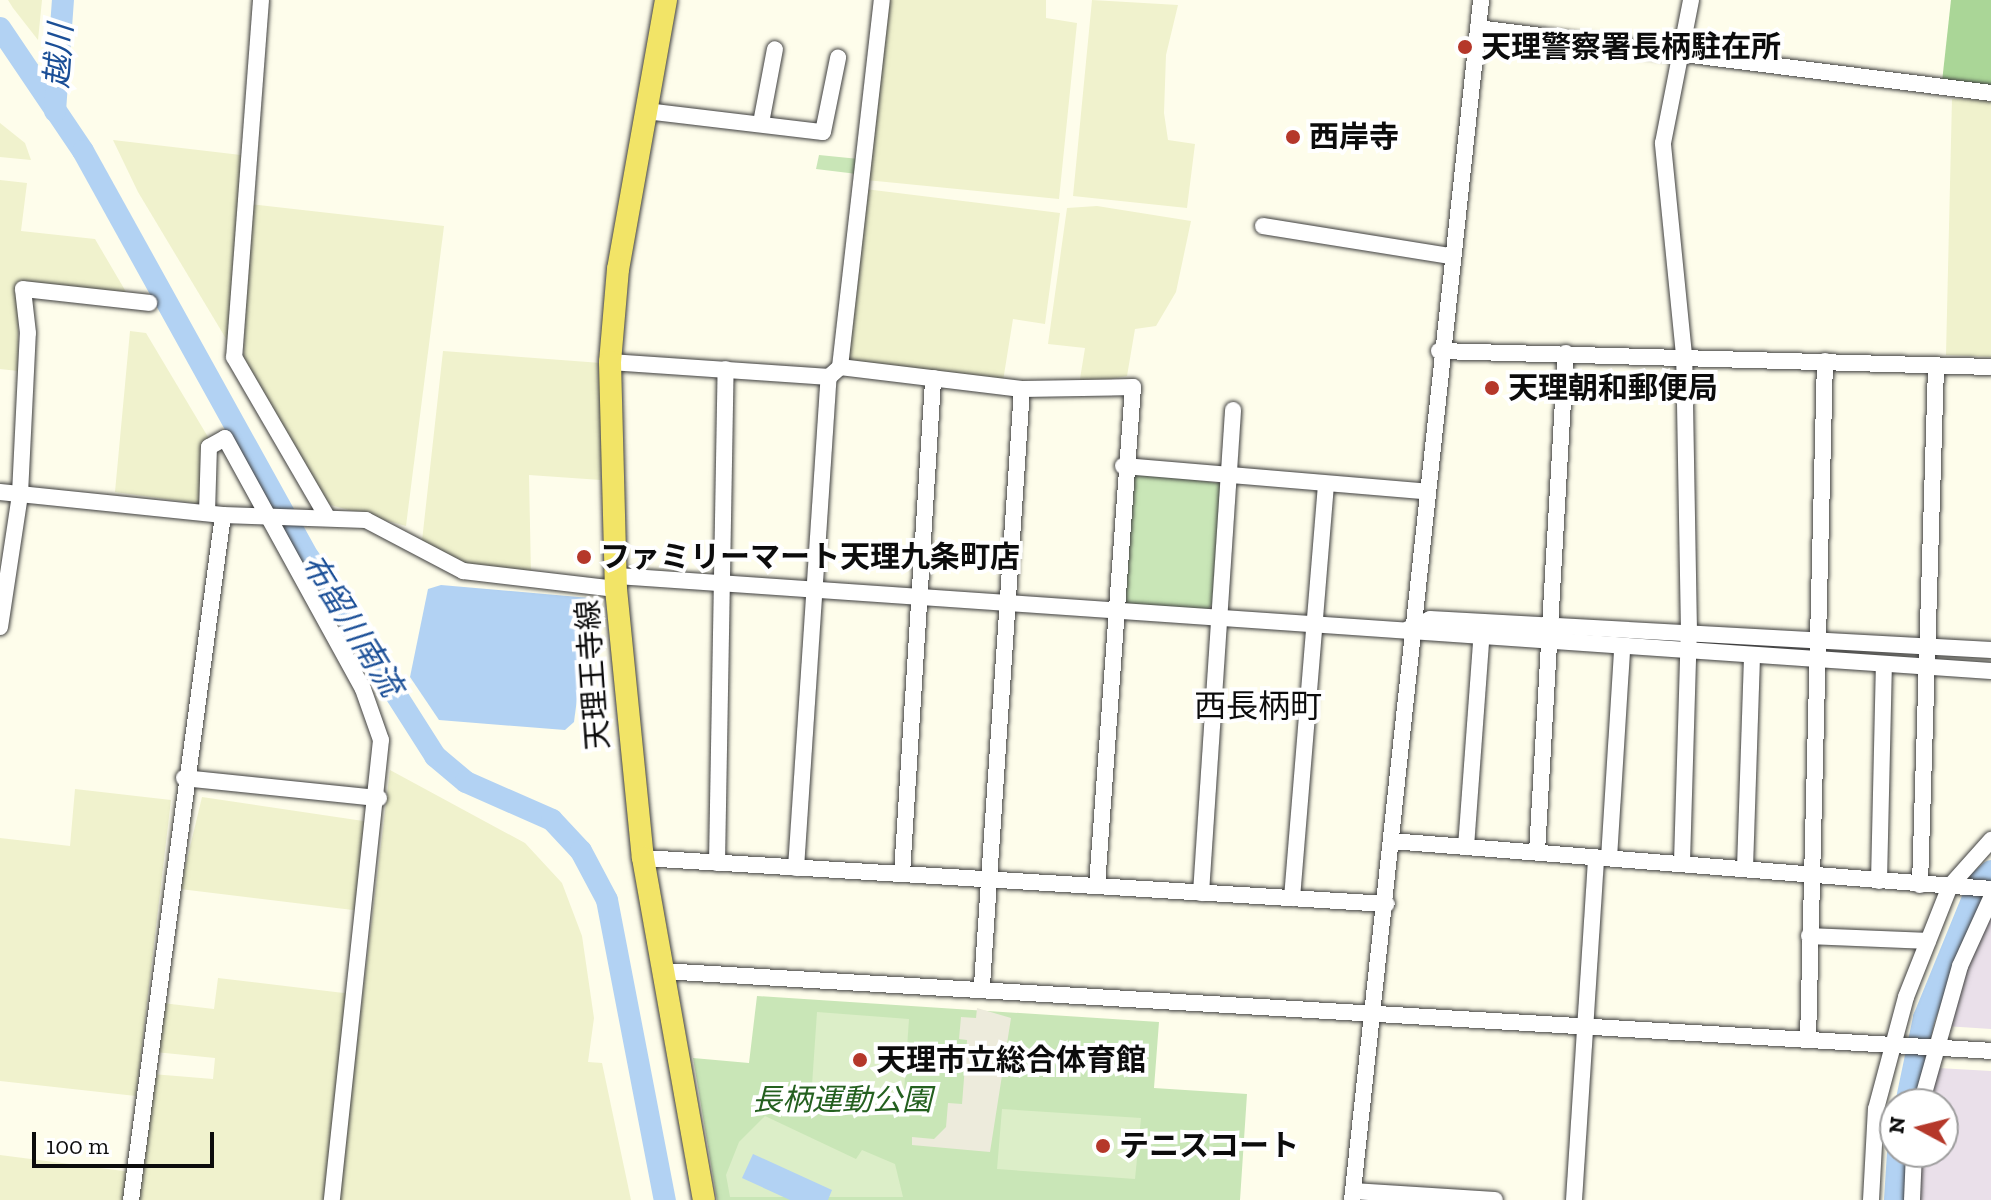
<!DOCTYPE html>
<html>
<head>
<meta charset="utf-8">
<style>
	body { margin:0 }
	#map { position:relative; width:1991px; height:1200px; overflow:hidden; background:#fefdeb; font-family:"Zilla Slab","Noto Sans JP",serif }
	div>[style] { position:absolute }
	.industrial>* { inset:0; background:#eae0ea }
	.farmland>* { inset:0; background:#f0f2cd }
	.green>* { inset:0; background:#c9e6b7 }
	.forest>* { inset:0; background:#aad697 }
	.pitch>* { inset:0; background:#dceec8 }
	.plaza>* { inset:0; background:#edebdc }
	.water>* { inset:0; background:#b2d2f3 }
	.river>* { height:22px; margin:-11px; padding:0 11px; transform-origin:11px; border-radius:11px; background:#b2d2f3 }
	.roads { filter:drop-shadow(0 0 2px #3f3f3f) drop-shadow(0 0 2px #3f3f3f) }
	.minor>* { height:16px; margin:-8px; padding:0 8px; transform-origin:8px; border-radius:8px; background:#fff }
	.major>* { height:22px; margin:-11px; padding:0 11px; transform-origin:11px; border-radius:11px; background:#f2e467 }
	.dots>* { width:22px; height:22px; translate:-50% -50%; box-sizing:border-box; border:4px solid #fff; border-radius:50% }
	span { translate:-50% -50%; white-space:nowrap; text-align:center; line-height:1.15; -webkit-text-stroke:8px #fff; paint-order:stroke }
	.poi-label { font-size:30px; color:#0c0c0c; font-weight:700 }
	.left { translate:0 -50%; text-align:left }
	.street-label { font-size:30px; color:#0c0c0c }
	.park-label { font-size:30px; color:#24601f; font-style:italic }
	.water-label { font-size:32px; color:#1b4f97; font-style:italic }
	.neighbourhood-label { font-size:32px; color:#0c0c0c }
	.north { position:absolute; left:1879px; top:1088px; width:80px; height:80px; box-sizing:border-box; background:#fff; border:2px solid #9e9e9e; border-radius:50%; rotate:277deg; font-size:22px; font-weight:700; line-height:32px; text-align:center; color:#0c0c0c }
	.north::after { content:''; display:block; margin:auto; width:28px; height:36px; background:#b5382a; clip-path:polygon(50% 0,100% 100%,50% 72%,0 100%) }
	.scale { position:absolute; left:32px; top:1132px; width:182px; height:36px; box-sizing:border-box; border:4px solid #0c0c0c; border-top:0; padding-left:10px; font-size:24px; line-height:28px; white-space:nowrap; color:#0c0c0c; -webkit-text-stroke:6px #fff; paint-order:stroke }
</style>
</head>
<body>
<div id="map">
	<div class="industrial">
		<div style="clip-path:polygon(1991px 905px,1991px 1029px,1945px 1026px)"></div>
		<div style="clip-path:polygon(1938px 1068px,1991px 1071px,1991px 1200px,1916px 1200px,1921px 1152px,1943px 1152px,1943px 1104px,1926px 1104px)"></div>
	</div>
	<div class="farmland">
		<div style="clip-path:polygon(8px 0,42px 0,38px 40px,13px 8px)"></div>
		<div style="clip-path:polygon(885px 0,1046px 0,1046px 18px,1077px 23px,1059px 199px,866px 180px)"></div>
		<div style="clip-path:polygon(1092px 0,1178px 5px,1166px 55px,1164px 113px,1168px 140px,1195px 144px,1187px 208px,1073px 196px)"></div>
		<div style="clip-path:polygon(1952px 99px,1991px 100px,1991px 357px,1946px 355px)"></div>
		<div style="clip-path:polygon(0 123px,25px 143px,31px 160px,0 157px)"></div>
		<div style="clip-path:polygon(113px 140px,241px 155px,231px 347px,138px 192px)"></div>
		<div style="clip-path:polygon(0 180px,27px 183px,21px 231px,95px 239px,129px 297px,18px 288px,18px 371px,0 369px)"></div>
		<div style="clip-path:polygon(865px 189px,1060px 213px,1045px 324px,1013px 319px,1003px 381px,845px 362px)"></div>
		<div style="clip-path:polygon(250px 204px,444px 226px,406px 526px,320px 502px,243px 373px)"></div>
		<div style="clip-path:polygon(1097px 206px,1191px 221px,1176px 292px,1156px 326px,1135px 329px,1127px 376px,1079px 385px,1085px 348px,1048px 344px,1067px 208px)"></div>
		<div style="clip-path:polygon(130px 331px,146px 333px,208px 437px,201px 504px,115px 492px)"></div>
		<div style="clip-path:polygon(443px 351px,601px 363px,601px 480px,529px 475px,531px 575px,465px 568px,422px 541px)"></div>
		<div style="clip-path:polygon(390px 770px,525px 843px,562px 883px,582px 936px,594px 1018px,588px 1062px,602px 1063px,631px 1200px,338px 1200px)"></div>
		<div style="clip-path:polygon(75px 789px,171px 800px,136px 1096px,0 1081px,0 838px,70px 846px)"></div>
		<div style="clip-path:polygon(202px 797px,370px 822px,361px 911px,180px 889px)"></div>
		<div style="clip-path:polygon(218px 978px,352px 994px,327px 1200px,0 1200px,0 1155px,139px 1173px,152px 1074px,213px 1079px,215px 1058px,155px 1052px,162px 1003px,214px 1009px)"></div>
	</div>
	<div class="green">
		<div style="clip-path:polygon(819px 155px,859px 159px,857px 174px,816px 169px)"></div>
		<div style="clip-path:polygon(1131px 472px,1226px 484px,1220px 594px,1208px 609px,1115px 604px)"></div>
		<div style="clip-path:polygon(757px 996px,1159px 1022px,1154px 1088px,1247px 1094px,1240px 1200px,717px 1200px,693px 1058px,749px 1063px)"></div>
	</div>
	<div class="forest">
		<div style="clip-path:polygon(1951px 0,1991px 0,1991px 93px,1941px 91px)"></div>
	</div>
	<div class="pitch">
		<div style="clip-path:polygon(817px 1012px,909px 1019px,903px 1106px,811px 1100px)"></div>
		<div style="clip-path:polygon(1002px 1109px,1141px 1118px,1135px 1179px,997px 1169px)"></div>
		<div style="clip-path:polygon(765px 1116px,856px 1159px,862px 1150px,895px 1164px,903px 1197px,730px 1197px,726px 1175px,739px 1142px)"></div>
	</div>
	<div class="plaza">
		<div style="clip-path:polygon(977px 1008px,1011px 1018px,990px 1152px,912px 1145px,912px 1137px,934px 1139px,946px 1127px,948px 1103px,962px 1104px,967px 1040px,959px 1039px,961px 1017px,976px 1018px)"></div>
	</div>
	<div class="water">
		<div style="clip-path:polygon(441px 585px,590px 598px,574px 722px,565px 730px,439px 720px,410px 677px,428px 589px)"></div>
		<div style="clip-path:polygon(753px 1154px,832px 1190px,828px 1200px,790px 1200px,742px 1178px)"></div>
	</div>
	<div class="river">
		<div style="left:0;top:28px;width:148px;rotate:56deg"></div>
		<div style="left:83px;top:151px;width:466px;rotate:61deg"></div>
		<div style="left:309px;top:558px;width:235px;rotate:57.5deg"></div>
		<div style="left:435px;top:756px;width:40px;rotate:40deg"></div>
		<div style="left:466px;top:782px;width:94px;rotate:23.8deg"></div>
		<div style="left:552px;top:820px;width:42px;rotate:46.9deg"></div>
		<div style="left:581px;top:851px;width:55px;rotate:62deg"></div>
		<div style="left:607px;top:900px;width:306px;rotate:79.1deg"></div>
		<div style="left:55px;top:111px;width:111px;rotate:-85.9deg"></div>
		<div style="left:1906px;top:1104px;width:88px;rotate:-78.2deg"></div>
		<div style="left:1924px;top:1018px;width:148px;rotate:-67.8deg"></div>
		<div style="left:1980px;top:881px;width:15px;rotate:-42deg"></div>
		<div style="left:1895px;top:1200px;width:48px;rotate:-86.4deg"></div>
	</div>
	<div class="roads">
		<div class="minor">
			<div style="left:261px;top:0;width:358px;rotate:94.3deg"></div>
			<div style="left:234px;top:357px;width:185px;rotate:59.8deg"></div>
			<div style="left:1478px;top:28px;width:517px;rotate:7.22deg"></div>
			<div style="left:646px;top:111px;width:178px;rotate:6.8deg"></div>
			<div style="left:823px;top:132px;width:76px;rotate:-78.5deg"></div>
			<div style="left:761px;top:123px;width:75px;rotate:-79.3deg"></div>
			<div style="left:1263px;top:226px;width:190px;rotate:9.1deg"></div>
			<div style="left:1439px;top:351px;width:552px;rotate:1.66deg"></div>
			<div style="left:610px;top:362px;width:220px;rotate:3.9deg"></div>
			<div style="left:829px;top:377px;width:15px;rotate:-42deg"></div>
			<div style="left:840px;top:367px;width:183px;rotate:6.9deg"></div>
			<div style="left:1022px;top:389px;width:111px;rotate:-1deg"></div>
			<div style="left:1133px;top:387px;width:500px;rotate:94.13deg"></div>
			<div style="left:840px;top:367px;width:369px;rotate:-83.5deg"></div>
			<div style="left:1123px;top:466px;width:301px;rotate:4.8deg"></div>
			<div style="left:0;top:492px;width:224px;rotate:5.9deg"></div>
			<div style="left:223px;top:515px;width:143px;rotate:2deg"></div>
			<div style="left:366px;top:520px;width:110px;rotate:27.7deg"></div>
			<div style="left:463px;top:571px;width:154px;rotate:6.7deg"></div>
			<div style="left:207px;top:513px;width:66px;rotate:-88.3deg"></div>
			<div style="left:209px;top:447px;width:18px;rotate:-29deg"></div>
			<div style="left:225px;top:438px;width:286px;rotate:61.2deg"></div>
			<div style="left:363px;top:689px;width:54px;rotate:70.6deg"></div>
			<div style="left:381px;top:740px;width:463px;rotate:96.1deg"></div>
			<div style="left:617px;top:576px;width:1377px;rotate:3.96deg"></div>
			<div style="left:0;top:627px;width:134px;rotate:-81.4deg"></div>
			<div style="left:20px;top:494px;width:161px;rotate:-87.2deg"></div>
			<div style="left:28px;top:333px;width:44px;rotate:-96.5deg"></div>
			<div style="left:23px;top:289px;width:127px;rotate:6.3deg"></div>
			<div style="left:1408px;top:629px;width:24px;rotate:-24deg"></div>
			<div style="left:1430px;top:619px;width:562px;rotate:3.16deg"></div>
			<div style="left:184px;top:778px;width:196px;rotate:5.9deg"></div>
			<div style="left:1391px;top:841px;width:602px;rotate:4.57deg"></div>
			<div style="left:1466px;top:847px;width:207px;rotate:-85.8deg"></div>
			<div style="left:1537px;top:852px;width:500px;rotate:-86.7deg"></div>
			<div style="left:643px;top:858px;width:745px;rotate:3.54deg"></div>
			<div style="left:1609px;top:858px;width:208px;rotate:-86.4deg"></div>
			<div style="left:1682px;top:862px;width:230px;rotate:-88.3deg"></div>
			<div style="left:1689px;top:632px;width:277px;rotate:-91deg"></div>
			<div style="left:1684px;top:355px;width:213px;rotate:-95.7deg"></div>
			<div style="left:1663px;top:143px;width:146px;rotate:-78.9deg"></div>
			<div style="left:717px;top:863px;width:494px;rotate:-89deg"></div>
			<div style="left:796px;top:868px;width:492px;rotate:-86.2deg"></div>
			<div style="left:1745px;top:868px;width:211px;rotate:-88.1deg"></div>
			<div style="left:902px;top:874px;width:497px;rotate:-86.4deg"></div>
			<div style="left:1879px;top:881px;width:217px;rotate:-88.7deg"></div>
			<div style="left:1920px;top:885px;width:519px;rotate:-88.23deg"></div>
			<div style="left:1201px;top:893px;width:484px;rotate:-86.2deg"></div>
			<div style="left:1292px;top:898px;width:415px;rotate:-85.3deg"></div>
			<div style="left:1809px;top:936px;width:119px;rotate:2.4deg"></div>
			<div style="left:662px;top:971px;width:1331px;rotate:3.44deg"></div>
			<div style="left:982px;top:985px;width:597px;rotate:-86.16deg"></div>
			<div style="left:1808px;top:1040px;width:679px;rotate:-88.57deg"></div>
			<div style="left:1921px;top:1104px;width:143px;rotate:-74.2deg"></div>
			<div style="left:1960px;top:966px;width:75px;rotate:-65.5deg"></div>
			<div style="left:1353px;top:1191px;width:142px;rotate:3.6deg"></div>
			<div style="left:131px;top:1200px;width:691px;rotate:-82.35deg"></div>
			<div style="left:1352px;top:1200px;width:1207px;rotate:-83.86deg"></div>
			<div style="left:1574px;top:1200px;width:343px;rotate:-86.3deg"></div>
			<div style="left:1871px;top:1200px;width:91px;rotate:-86.9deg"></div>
			<div style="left:1876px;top:1109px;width:116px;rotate:-75deg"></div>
			<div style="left:1906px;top:997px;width:119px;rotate:-68.4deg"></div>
			<div style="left:1950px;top:886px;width:62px;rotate:-48.3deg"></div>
			<div style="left:1912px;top:1200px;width:48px;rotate:-87.6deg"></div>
		</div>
		<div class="major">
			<div style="left:666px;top:0;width:273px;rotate:100.1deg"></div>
			<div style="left:618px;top:269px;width:93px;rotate:94.9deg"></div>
			<div style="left:610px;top:362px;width:227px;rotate:88.5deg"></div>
			<div style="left:616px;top:589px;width:270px;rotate:84.3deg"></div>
			<div style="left:643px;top:858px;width:347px;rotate:79.9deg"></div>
		</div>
	</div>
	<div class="dots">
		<div style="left:1465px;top:47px;background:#b5382a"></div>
		<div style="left:1293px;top:137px;background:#b5382a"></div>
		<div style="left:1492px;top:388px;background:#b5382a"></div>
		<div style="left:584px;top:557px;background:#b5382a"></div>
		<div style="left:860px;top:1060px;background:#b5382a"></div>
		<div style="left:1103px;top:1146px;background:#b5382a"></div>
	</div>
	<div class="poi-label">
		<span class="left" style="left:1481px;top:47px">天理警察署長柄駐在所</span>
		<span class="left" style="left:1309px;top:137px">西岸寺</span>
		<span class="left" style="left:1508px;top:388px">天理朝和郵便局</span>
		<span class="left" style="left:600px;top:557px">ファミリーマート天理九条町店</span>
		<span class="left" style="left:876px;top:1060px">天理市立総合体育館</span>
		<span class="left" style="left:1119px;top:1146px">テニスコート</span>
	</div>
	<div class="street-label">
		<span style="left:593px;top:675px;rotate:-94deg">天理王寺線</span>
	</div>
	<div class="park-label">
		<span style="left:842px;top:1100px">長柄運動公園</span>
	</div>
	<div class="water-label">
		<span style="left:59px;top:56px;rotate:-86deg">越川</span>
		<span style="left:352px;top:625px;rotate:58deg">布留川南流</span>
	</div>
	<div class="neighbourhood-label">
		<span style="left:1258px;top:706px">西長柄町</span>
	</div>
	<div class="north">N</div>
	<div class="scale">100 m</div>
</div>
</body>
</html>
